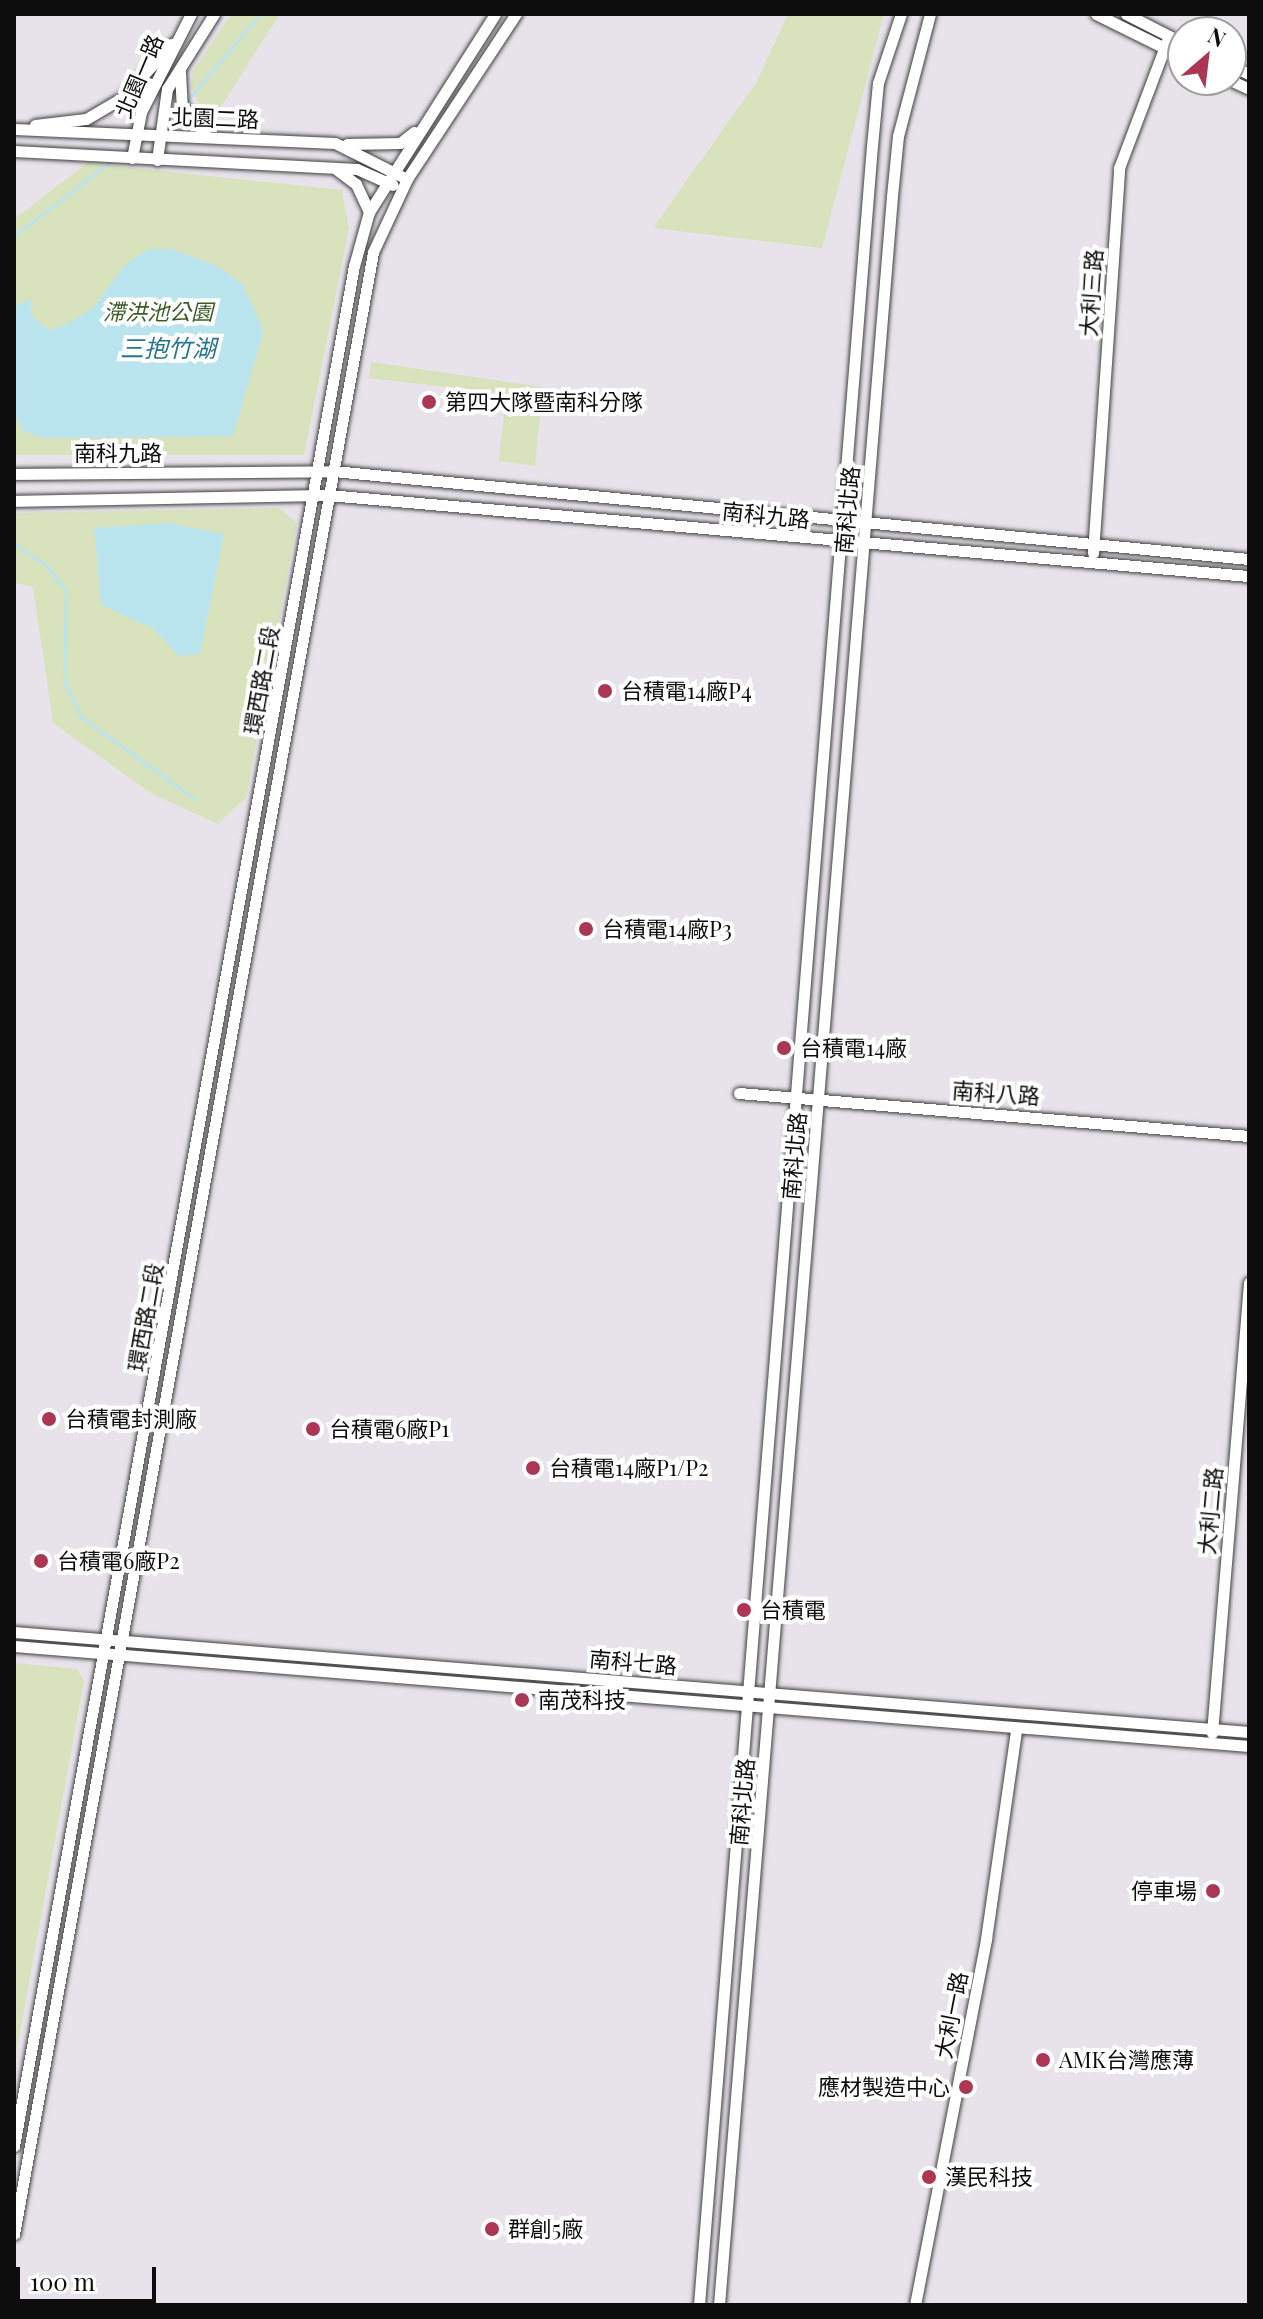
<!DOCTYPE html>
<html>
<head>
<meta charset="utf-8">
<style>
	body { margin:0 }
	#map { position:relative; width:1263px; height:2319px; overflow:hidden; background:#fdf8ef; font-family:"Playfair Display","Noto Sans TC",serif }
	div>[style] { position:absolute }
	.industrial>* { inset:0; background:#e8e3eb }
	.green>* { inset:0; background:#d8e3bd }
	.water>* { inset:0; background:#bae5ee }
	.stream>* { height:3px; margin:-1.5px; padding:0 1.5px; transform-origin:1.5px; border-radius:1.5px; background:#bae5ee }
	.roads { filter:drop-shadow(0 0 2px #404040) drop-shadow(0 0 2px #404040) }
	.minor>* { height:11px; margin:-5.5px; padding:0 5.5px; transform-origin:5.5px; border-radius:5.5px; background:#fff }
	.dots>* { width:22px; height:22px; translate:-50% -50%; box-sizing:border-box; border:4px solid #fff; border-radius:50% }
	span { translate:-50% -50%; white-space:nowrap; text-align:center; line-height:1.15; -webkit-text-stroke:8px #fff; paint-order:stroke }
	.street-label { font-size:22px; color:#0d0d0d }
	.park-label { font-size:22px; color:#3c5c26; font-style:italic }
	.poi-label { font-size:22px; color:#0d0d0d }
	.left { translate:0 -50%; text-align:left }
	.right { translate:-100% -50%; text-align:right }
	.water-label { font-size:24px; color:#27768f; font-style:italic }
	.frame { position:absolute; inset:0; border:16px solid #0d0d0d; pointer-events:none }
	.north { position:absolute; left:1167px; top:16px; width:80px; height:80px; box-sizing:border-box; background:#fff; border:2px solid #9e9e9e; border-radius:50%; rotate:28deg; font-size:22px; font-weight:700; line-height:32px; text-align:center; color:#0d0d0d }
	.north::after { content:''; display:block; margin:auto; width:28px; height:36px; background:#ab3754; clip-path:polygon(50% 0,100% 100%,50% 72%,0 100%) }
	.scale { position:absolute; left:16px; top:2267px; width:140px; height:36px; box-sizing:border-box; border:4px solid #0d0d0d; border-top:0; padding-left:10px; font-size:24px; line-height:28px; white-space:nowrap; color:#0d0d0d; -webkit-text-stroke:6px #fff; paint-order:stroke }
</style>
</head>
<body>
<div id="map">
	<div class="industrial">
		<div style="clip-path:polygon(evenodd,14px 14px,1249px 14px,1249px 2305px,14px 2305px,14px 14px,1183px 32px,1231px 32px,1231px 80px,1183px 80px,1183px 32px)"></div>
	</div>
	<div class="green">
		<div style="clip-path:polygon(231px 14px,280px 14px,209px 125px,191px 88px,193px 71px)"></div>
		<div style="clip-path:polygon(788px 14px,884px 14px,822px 248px,653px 228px,756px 83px)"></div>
		<div style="clip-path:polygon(87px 163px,342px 190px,349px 228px,304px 455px,14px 455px,14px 219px)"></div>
		<div style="clip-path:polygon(371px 362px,543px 387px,535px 466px,499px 461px,506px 394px,369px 378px)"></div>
		<div style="clip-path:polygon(279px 508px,297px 523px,246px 798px,218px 824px,152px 794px,53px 723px,33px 587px,14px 583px,14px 513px)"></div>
		<div style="clip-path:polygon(14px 1663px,77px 1669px,84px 1681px,14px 2065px)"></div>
	</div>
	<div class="water">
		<div style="clip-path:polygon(149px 249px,171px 249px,217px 266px,242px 284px,256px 313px,263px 332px,233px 436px,43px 438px,23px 431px,14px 412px,14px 307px,30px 298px,32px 316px,49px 330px,66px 324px,91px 310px,126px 264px)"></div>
		<div style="clip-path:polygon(168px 523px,224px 534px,200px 654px,179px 656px,152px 628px,101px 605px,94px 528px)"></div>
	</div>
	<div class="stream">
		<div style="left:186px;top:102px;width:115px;rotate:-49.9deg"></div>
		<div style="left:167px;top:117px;width:16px;rotate:-38deg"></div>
		<div style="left:14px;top:236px;width:126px;rotate:-37.6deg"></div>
		<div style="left:14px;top:544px;width:38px;rotate:33deg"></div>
		<div style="left:46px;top:565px;width:34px;rotate:53deg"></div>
		<div style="left:66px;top:592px;width:88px;rotate:91.3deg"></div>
		<div style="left:64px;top:680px;width:39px;rotate:66deg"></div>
		<div style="left:80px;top:716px;width:143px;rotate:35.9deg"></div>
	</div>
	<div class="roads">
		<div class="minor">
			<div style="left:1096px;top:14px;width:97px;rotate:26.3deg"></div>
			<div style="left:1126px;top:14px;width:64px;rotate:27deg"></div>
			<div style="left:1231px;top:65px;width:20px;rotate:27deg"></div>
			<div style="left:180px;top:72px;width:33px;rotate:87deg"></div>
			<div style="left:182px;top:105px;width:39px;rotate:52deg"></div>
			<div style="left:1230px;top:80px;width:21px;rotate:25deg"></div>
			<div style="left:35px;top:125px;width:51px;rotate:-6.7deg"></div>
			<div style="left:86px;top:119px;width:42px;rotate:-30.3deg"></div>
			<div style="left:122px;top:98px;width:74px;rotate:-47.2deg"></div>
			<div style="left:14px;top:129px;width:321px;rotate:2.5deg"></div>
			<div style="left:335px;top:143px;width:80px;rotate:26.6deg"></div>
			<div style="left:347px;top:144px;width:53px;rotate:-1.1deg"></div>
			<div style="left:400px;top:143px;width:18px;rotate:-38deg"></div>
			<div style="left:14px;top:151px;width:343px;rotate:3deg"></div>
			<div style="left:357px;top:169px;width:39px;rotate:24deg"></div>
			<div style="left:132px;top:158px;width:47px;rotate:-78.9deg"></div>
			<div style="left:141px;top:112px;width:110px;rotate:-63deg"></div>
			<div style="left:157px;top:160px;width:72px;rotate:-82deg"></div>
			<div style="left:167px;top:89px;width:89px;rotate:-57.9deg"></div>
			<div style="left:336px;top:169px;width:25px;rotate:37deg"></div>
			<div style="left:356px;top:184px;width:31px;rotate:65deg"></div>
			<div style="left:14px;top:474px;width:319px;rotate:-0.5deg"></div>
			<div style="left:333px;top:471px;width:920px;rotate:5.49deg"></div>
			<div style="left:14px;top:501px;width:314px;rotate:-1.1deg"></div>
			<div style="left:328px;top:495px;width:925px;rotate:5.03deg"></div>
			<div style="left:1093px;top:553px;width:386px;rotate:-86.1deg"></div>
			<div style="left:1119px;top:168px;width:141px;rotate:-69.3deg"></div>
			<div style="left:739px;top:1093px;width:512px;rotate:4.82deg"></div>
			<div style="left:14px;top:1632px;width:1239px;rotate:4.63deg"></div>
			<div style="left:14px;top:1646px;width:1239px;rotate:4.63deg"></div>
			<div style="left:1212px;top:1733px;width:452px;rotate:-85.3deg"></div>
			<div style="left:14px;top:2146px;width:1910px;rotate:-79.75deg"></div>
			<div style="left:354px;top:266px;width:56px;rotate:-74.5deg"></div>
			<div style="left:369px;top:212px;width:235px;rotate:-57.5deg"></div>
			<div style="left:14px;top:2234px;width:2014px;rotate:-79.73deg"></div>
			<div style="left:373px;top:252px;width:81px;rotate:-65deg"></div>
			<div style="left:407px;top:179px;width:198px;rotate:-56.6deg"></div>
			<div style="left:699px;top:2305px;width:2166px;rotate:-85.42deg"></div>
			<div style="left:872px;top:146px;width:63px;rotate:-84.6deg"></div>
			<div style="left:878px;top:83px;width:73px;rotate:-71.6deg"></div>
			<div style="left:719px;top:2305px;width:2116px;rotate:-85.31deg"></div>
			<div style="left:892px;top:196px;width:60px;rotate:-84.3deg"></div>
			<div style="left:898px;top:136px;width:126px;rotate:-75.3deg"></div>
			<div style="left:915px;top:2305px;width:373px;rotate:-79deg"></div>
			<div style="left:986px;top:1939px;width:209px;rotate:-81.8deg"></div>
		</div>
	</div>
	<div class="dots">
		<div style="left:429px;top:402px;background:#ab3754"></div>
		<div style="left:605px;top:691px;background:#ab3754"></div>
		<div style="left:586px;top:929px;background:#ab3754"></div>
		<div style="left:784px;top:1048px;background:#ab3754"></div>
		<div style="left:49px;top:1419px;background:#ab3754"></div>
		<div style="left:313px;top:1429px;background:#ab3754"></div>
		<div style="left:533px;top:1468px;background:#ab3754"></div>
		<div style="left:41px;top:1561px;background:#ab3754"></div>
		<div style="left:744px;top:1610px;background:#ab3754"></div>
		<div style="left:522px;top:1700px;background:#ab3754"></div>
		<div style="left:1213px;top:1891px;background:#ab3754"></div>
		<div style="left:1043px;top:2060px;background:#ab3754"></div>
		<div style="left:966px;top:2087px;background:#ab3754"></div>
		<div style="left:929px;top:2177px;background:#ab3754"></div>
		<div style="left:492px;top:2229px;background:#ab3754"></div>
	</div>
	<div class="street-label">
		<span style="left:139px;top:76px;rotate:-67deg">北園一路</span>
		<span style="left:215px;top:118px;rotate:2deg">北園二路</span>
		<span style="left:1091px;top:293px;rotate:-86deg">大利三路</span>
		<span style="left:118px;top:453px">南科九路</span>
		<span style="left:847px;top:510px;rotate:-85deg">南科北路</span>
		<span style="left:766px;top:515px;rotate:6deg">南科九路</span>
		<span style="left:261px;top:680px;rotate:-80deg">環西路二段</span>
		<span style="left:996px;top:1093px;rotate:4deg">南科八路</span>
		<span style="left:794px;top:1156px;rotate:-85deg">南科北路</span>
		<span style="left:145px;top:1317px;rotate:-80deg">環西路二段</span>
		<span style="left:1210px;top:1511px;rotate:-85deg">大利二路</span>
		<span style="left:633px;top:1662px;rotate:5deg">南科七路</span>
		<span style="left:742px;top:1802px;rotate:-85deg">南科北路</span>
		<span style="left:951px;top:2015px;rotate:-79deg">大利一路</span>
	</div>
	<div class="park-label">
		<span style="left:158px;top:312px">滯洪池公園</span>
	</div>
	<div class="poi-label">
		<span class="left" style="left:445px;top:402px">第四大隊暨南科分隊</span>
		<span class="left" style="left:621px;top:691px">台積電14廠P4</span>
		<span class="left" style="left:602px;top:929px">台積電14廠P3</span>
		<span class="left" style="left:800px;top:1048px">台積電14廠</span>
		<span class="left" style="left:65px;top:1419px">台積電封測廠</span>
		<span class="left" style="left:329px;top:1429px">台積電6廠P1</span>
		<span class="left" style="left:549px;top:1468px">台積電14廠P1/P2</span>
		<span class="left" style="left:57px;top:1561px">台積電6廠P2</span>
		<span class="left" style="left:760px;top:1610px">台積電</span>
		<span class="left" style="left:538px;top:1700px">南茂科技</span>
		<span class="right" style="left:1197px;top:1891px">停車場</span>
		<span class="left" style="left:1059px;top:2060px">AMK台灣應薄</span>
		<span class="right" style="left:950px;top:2087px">應材製造中心</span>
		<span class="left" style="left:945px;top:2177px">漢民科技</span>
		<span class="left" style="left:508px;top:2229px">群創5廠</span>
	</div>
	<div class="water-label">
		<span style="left:168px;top:348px">三抱竹湖</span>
	</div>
	<div class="frame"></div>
	<div class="north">N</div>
	<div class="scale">100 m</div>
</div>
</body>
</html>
